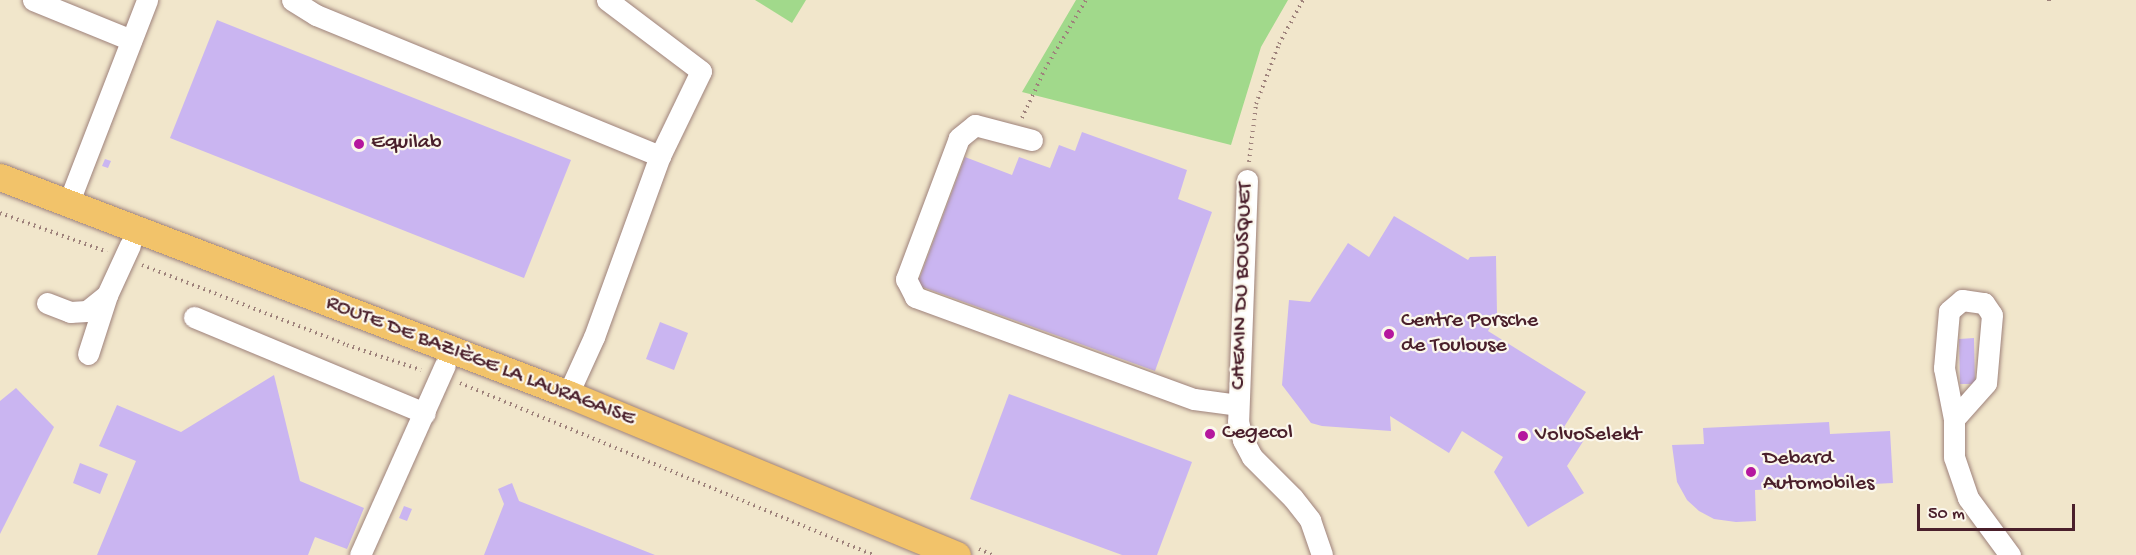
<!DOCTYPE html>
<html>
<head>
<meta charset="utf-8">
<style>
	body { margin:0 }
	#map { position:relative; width:2136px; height:555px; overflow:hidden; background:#f1e6cb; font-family:"Gochi Hand",sans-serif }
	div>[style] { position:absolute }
	.green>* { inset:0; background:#a1d98b }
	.building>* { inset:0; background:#cab5f1 }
	.path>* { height:4px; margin-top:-2px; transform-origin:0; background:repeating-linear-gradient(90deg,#9e827b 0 1.5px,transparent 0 6px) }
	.roads { filter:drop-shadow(0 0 2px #9e827b) drop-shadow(0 0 2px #9e827b) }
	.minor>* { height:21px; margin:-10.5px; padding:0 10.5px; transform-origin:10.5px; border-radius:10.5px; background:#fff }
	.major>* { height:27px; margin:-13.5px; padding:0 13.5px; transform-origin:13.5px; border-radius:13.5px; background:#f2c36a }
	.dots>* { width:16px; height:16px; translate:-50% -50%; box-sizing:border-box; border:3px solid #fbf7ec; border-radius:50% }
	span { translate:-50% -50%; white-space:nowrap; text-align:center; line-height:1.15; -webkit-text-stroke:4.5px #fbf7ec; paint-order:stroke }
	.poi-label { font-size:22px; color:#4a1f2b }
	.left { translate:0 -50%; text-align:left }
	.street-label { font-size:22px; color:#4a1f2b }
	.scale { position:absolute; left:1917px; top:504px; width:158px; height:27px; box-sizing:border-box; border:3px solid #4a1f2b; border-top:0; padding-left:8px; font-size:18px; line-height:21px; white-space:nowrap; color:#4a1f2b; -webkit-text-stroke:4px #fbf7ec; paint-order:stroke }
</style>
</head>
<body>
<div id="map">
	<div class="green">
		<div style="clip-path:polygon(755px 0,806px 0,792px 23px)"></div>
		<div style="clip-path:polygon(1076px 0,1288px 0,1261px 47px,1231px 145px,1022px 92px)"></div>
	</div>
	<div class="building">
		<div style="clip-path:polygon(217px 20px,571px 160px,524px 278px,170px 138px)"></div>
		<div style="clip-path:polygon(1082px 132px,1187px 170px,1178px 199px,1212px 212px,1155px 371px,917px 285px,965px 157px,1012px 175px,1019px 157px,1050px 168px,1059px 145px,1075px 151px)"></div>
		<div style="clip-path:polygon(105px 159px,111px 161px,108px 168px,102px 166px)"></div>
		<div style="clip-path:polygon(1394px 216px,1468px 260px,1470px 257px,1496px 256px,1497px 314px,1488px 331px,1586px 392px,1564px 427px,1584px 440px,1567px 466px,1584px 493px,1528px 527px,1494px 472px,1503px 457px,1462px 431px,1449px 453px,1390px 416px,1391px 431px,1322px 426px,1311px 423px,1282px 385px,1289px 300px,1310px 302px,1348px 243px,1369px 257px)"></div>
		<div style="clip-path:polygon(660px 322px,688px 333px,674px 370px,646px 359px)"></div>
		<div style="clip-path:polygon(1974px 338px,1975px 384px,1960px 384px,1959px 339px)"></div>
		<div style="clip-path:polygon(274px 375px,300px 481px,364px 508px,347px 549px,315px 537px,308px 555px,97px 555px,136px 461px,99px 446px,117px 405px,181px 432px)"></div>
		<div style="clip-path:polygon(16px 388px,54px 427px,0 534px,0 401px)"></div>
		<div style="clip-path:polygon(1009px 394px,1192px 462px,1157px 555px,1122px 555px,970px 499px)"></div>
		<div style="clip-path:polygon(1829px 422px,1830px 434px,1890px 431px,1893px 483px,1755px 490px,1756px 521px,1736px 522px,1714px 519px,1699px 511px,1687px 500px,1677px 482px,1672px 445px,1704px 444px,1703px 428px)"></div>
		<div style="clip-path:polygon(1209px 427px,1216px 429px,1212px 441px,1204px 438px)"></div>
		<div style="clip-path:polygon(80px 463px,108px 474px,100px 494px,73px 483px)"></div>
		<div style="clip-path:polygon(512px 483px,519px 501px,655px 555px,484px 555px,504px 504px,498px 489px)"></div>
		<div style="clip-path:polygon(404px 506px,412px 509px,407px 521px,399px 518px)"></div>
	</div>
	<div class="path">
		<div style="left:2049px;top:0;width:4px;rotate:90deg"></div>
		<div style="left:1022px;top:118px;width:54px;rotate:-64.9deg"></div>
		<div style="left:1045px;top:69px;width:80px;rotate:-59.3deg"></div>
		<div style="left:1249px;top:162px;width:58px;rotate:-83.1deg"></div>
		<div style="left:1256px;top:104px;width:64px;rotate:-69deg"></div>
		<div style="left:1279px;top:44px;width:50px;rotate:-61.4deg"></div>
		<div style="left:0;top:213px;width:114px;rotate:20deg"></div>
		<div style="left:142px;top:265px;width:220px;rotate:21.3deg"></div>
		<div style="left:347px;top:345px;width:78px;rotate:18.7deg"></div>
		<div style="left:460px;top:383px;width:448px;rotate:22.6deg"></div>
		<div style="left:979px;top:549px;width:14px;rotate:25deg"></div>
	</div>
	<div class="roads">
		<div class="minor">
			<div style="left:33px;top:0;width:106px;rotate:22.2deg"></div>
			<div style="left:292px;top:0;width:28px;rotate:32deg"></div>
			<div style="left:316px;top:15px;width:372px;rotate:22.3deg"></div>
			<div style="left:1032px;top:140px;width:59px;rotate:-165.3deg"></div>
			<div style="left:975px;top:125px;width:21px;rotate:141deg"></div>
			<div style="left:959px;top:138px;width:151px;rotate:110.6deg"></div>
			<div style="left:906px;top:279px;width:20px;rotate:63deg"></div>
			<div style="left:915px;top:297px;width:297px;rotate:20.1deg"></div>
			<div style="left:1194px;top:399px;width:44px;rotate:7.8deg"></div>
			<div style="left:1247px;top:180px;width:242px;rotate:92.1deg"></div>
			<div style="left:1238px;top:422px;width:19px;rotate:74deg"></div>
			<div style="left:1243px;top:440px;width:19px;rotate:62deg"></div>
			<div style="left:1252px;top:457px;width:58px;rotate:45deg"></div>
			<div style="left:1293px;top:498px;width:28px;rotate:52deg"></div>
			<div style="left:1310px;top:520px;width:37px;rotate:71deg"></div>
			<div style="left:68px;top:204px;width:219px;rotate:-68.8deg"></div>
			<div style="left:47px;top:303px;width:25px;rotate:21deg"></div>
			<div style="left:70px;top:312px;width:17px;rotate:-3deg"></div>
			<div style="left:87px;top:311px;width:26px;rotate:-39deg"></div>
			<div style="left:107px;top:295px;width:55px;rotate:-65.3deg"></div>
			<div style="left:194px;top:317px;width:250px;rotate:22.6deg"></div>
			<div style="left:88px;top:354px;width:62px;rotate:-72.1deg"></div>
			<div style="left:568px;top:394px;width:63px;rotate:-65.5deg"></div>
			<div style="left:594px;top:337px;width:193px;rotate:-70deg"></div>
			<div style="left:660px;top:156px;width:94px;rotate:-64.2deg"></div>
			<div style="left:701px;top:71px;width:118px;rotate:-142.9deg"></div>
			<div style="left:1954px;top:419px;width:52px;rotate:-101.1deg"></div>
			<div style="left:1944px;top:368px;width:57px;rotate:-85deg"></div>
			<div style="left:1949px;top:311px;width:17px;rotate:-40deg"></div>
			<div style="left:1962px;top:300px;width:22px;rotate:8deg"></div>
			<div style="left:1984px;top:303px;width:14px;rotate:56deg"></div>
			<div style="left:1992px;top:315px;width:68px;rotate:95deg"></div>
			<div style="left:1986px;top:383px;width:48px;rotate:131.6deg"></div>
			<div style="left:1954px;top:419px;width:38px;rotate:90deg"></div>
			<div style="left:1954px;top:457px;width:43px;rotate:71.1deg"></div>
			<div style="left:1968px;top:498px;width:71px;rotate:53.6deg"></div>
			<div style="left:360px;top:555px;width:208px;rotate:-65.9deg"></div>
		</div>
		<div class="major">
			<div style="left:0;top:177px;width:608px;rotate:20.91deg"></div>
			<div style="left:568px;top:394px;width:421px;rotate:22.5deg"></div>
		</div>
	</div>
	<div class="dots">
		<div style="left:359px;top:144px;background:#b5179e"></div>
		<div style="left:1389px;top:334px;background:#b5179e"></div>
		<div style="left:1210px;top:434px;background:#b5179e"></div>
		<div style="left:1523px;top:436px;background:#b5179e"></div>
		<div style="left:1751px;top:472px;background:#b5179e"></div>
	</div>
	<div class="poi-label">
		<span class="left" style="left:371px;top:144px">Equilab</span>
		<span class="left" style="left:1401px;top:334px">Centre Porsche<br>de Toulouse</span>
		<span class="left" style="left:1222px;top:434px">Cegecol</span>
		<span class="left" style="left:1535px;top:436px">VolvoSelekt</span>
		<span class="left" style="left:1763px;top:472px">Debard<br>Automobiles</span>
	</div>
	<div class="street-label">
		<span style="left:1243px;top:286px;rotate:-88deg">CHEMIN DU BOUSQUET</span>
		<span style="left:480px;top:362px;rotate:21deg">ROUTE DE BAZIÈGE LA LAURAGAISE</span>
	</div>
	<div class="scale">50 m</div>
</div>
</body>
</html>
